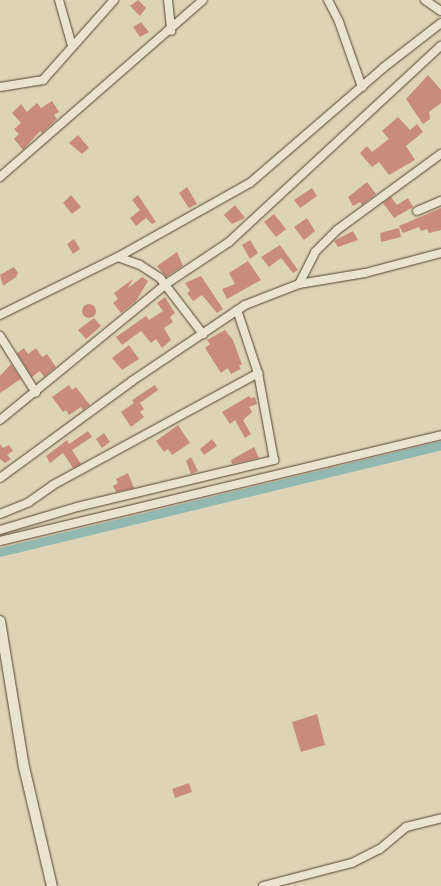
<!DOCTYPE html>
<html>
<head>
<meta charset="utf-8">
<style>
	body { margin:0 }
	#map { position:relative; width:441px; height:886px; overflow:hidden; background:#ddd4b7; font-family:Cardo,serif }
	div>[style] { position:absolute }
	.canal>* { height:9px; margin:-4.5px; padding:0 4.5px; transform-origin:4.5px; border-radius:4.5px; background:#93b8b1 }
	.building>* { inset:0; background:#c98b7e }
	.round { border-radius:50% }
	.roads { filter:drop-shadow(0 0 1px #55412e) drop-shadow(0 0 1px #55412e) }
	.minor>* { height:8px; margin:-4px; padding:0 4px; transform-origin:4px; border-radius:4px; background:#e9e3d0 }
	.tertiary>* { height:10px; margin:-5px; padding:0 5px; transform-origin:5px; border-radius:5px; background:#e9e3d0 }
	span { translate:-50% -50%; white-space:nowrap; text-align:center; line-height:1.15; -webkit-text-stroke:3.5px #e9e3d0; paint-order:stroke }
</style>
</head>
<body>
<div id="map">
	<div class="canal">
		<div style="left:0;top:552px;width:454px;rotate:-13.6deg"></div>
	</div>
	<div class="building">
		<div style="clip-path:polygon(138px 0,146px 8px,140px 16px,130px 6px)"></div>
		<div style="clip-path:polygon(141px 22px,149px 32px,140px 37px,133px 27px)"></div>
		<div style="clip-path:polygon(428px 75px,441px 90px,441px 103px,429px 112px,430px 119px,423px 124px,406px 99px)"></div>
		<div style="clip-path:polygon(52px 101px,59px 112px,54px 115px,57px 119px,42px 133px,40px 131px,23px 150px,14px 139px,19px 134px,14px 129px,21px 123px,12px 113px,21px 104px,27px 112px,37px 103px,41px 108px)"></div>
		<div style="clip-path:polygon(398px 117px,410px 130px,417px 124px,423px 132px,406px 146px,415px 160px,389px 175px,379px 162px,372px 167px,360px 153px,367px 146px,372px 152px,389px 139px,382px 131px)"></div>
		<div style="clip-path:polygon(78px 135px,89px 148px,82px 154px,69px 143px)"></div>
		<div style="clip-path:polygon(367px 182px,376px 194px,362px 205px,360px 202px,353px 206px,348px 197px)"></div>
		<div style="clip-path:polygon(187px 187px,197px 204px,189px 208px,179px 193px)"></div>
		<div style="clip-path:polygon(312px 188px,317px 196px,300px 208px,294px 200px)"></div>
		<div style="clip-path:polygon(71px 195px,81px 207px,72px 214px,63px 203px)"></div>
		<div style="clip-path:polygon(138px 195px,156px 222px,152px 224px,146px 218px,136px 226px,130px 218px,140px 210px,132px 200px)"></div>
		<div style="clip-path:polygon(391px 197px,397px 205px,408px 198px,413px 207px,394px 218px,383px 203px)"></div>
		<div style="clip-path:polygon(235px 205px,245px 218px,232px 224px,224px 215px)"></div>
		<div style="clip-path:polygon(441px 208px,441px 230px,429px 233px,427px 229px,421px 231px,419px 227px,403px 233px,399px 226px)"></div>
		<div style="clip-path:polygon(274px 214px,286px 229px,276px 237px,264px 222px)"></div>
		<div style="clip-path:polygon(307px 218px,315px 231px,304px 240px,294px 227px)"></div>
		<div style="clip-path:polygon(399px 228px,401px 237px,381px 242px,380px 233px)"></div>
		<div style="clip-path:polygon(353px 231px,358px 240px,338px 247px,334px 241px)"></div>
		<div style="clip-path:polygon(74px 239px,80px 249px,73px 254px,67px 244px)"></div>
		<div style="clip-path:polygon(250px 240px,258px 253px,250px 259px,242px 245px)"></div>
		<div style="clip-path:polygon(280px 245px,298px 270px,293px 273px,281px 258px,269px 267px,261px 257px)"></div>
		<div style="clip-path:polygon(177px 252px,183px 266px,166px 277px,157px 266px)"></div>
		<div style="clip-path:polygon(248px 261px,261px 280px,227px 299px,222px 289px,235px 284px,229px 273px)"></div>
		<div style="clip-path:polygon(14px 267px,18px 273px,16px 277px,3px 286px,0 275px)"></div>
		<div style="clip-path:polygon(201px 276px,223px 309px,217px 313px,202px 295px,193px 301px,187px 293px,190px 291px,185px 283px)"></div>
		<div style="clip-path:polygon(142px 277px,148px 281px,136px 301px,121px 313px,113px 303px,118px 299px,114px 293px,133px 279px,128px 288px)"></div>
		<div style="clip-path:polygon(165px 297px,175px 313px,170px 317px,173px 322px,164px 328px,171px 340px,162px 348px,156px 339px,151px 343px,141px 331px,122px 345px,116px 337px,146px 316px,149px 320px,163px 311px,157px 303px)"></div>
		<div class="round" style="left:82px;top:304px;width:14px;height:14px"></div>
		<div style="clip-path:polygon(94px 318px,101px 326px,86px 339px,78px 330px)"></div>
		<div style="clip-path:polygon(225px 330px,233px 340px,242px 365px,239px 365px,241px 369px,231px 374px,228px 368px,221px 373px,205px 348px,210px 344px,207px 340px)"></div>
		<div style="clip-path:polygon(129px 345px,139px 359px,122px 370px,112px 358px)"></div>
		<div style="clip-path:polygon(24px 348px,28px 354px,36px 348px,42px 357px,47px 354px,56px 367px,44px 377px,40px 371px,32px 377px,17px 353px)"></div>
		<div style="clip-path:polygon(11px 364px,21px 379px,0 393px,0 376px)"></div>
		<div style="clip-path:polygon(69px 385px,72px 390px,76px 387px,90px 405px,83px 410px,81px 407px,69px 415px,66px 410px,63px 412px,52px 397px)"></div>
		<div style="clip-path:polygon(155px 385px,158px 390px,140px 403px,144px 409px,140px 412px,144px 417px,131px 427px,121px 412px,134px 403px,132px 400px)"></div>
		<div style="clip-path:polygon(249px 396px,251px 398px,255px 397px,257px 404px,249px 407px,252px 412px,243px 420px,251px 434px,245px 438px,235px 420px,230px 424px,222px 412px)"></div>
		<div style="clip-path:polygon(178px 425px,190px 443px,172px 455px,168px 449px,164px 452px,156px 441px)"></div>
		<div style="clip-path:polygon(88px 431px,92px 437px,72px 450px,81px 464px,73px 468px,63px 453px,50px 463px,46px 456px,67px 440px,69px 444px)"></div>
		<div style="clip-path:polygon(104px 433px,110px 442px,102px 448px,96px 439px)"></div>
		<div style="clip-path:polygon(212px 439px,217px 446px,204px 455px,200px 449px)"></div>
		<div style="clip-path:polygon(0 444px,3px 448px,9px 445px,13px 451px,7px 455px,11px 459px,5px 463px,0 459px)"></div>
		<div style="clip-path:polygon(254px 447px,259px 458px,232px 464px,231px 460px)"></div>
		<div style="clip-path:polygon(191px 457px,198px 471px,191px 474px,186px 461px)"></div>
		<div style="clip-path:polygon(128px 473px,134px 488px,116px 492px,113px 486px,118px 483px,116px 479px)"></div>
		<div style="clip-path:polygon(317px 714px,325px 745px,301px 752px,292px 722px)"></div>
		<div style="clip-path:polygon(189px 783px,192px 792px,175px 798px,172px 789px)"></div>
	</div>
	<div class="roads">
		<div class="minor">
			<div style="left:59px;top:0;width:48px;rotate:74.2deg"></div>
			<div style="left:168px;top:0;width:31px;rotate:84deg"></div>
			<div style="left:328px;top:0;width:25px;rotate:63deg"></div>
			<div style="left:339px;top:22px;width:69px;rotate:70.5deg"></div>
			<div style="left:425px;top:0;width:19px;rotate:35deg"></div>
			<div style="left:0;top:87px;width:44px;rotate:-9.2deg"></div>
			<div style="left:43px;top:80px;width:107px;rotate:-48.4deg"></div>
			<div style="left:0;top:177px;width:269px;rotate:-41.1deg"></div>
			<div style="left:417px;top:211px;width:26px;rotate:-23deg"></div>
			<div style="left:118px;top:257px;width:23px;rotate:20deg"></div>
			<div style="left:140px;top:265px;width:24px;rotate:33deg"></div>
			<div style="left:160px;top:278px;width:71px;rotate:52.5deg"></div>
			<div style="left:299px;top:284px;width:36px;rotate:-63deg"></div>
			<div style="left:315px;top:252px;width:31px;rotate:-45deg"></div>
			<div style="left:337px;top:230px;width:129px;rotate:-36.2deg"></div>
			<div style="left:0;top:315px;width:131px;rotate:-26.2deg"></div>
			<div style="left:118px;top:257px;width:151px;rotate:-29.3deg"></div>
			<div style="left:250px;top:183px;width:176px;rotate:-40.8deg"></div>
			<div style="left:383px;top:68px;width:73px;rotate:-37.8deg"></div>
			<div style="left:0;top:336px;width:67px;rotate:57.7deg"></div>
			<div style="left:0;top:420px;width:215px;rotate:-39.3deg"></div>
			<div style="left:166px;top:284px;width:76px;rotate:-33.7deg"></div>
			<div style="left:229px;top:242px;width:289px;rotate:-42.8deg"></div>
			<div style="left:0;top:478px;width:164px;rotate:-36.3deg"></div>
			<div style="left:132px;top:381px;width:136px;rotate:-33.9deg"></div>
			<div style="left:245px;top:305px;width:58px;rotate:-21.3deg"></div>
			<div style="left:299px;top:284px;width:67px;rotate:-9.5deg"></div>
			<div style="left:365px;top:273px;width:79px;rotate:-14.7deg"></div>
			<div style="left:0;top:514px;width:31px;rotate:-22deg"></div>
			<div style="left:29px;top:502px;width:29px;rotate:-35deg"></div>
			<div style="left:53px;top:485px;width:234px;rotate:-28.6deg"></div>
			<div style="left:0;top:530px;width:80px;rotate:-16.6deg"></div>
			<div style="left:77px;top:507px;width:203px;rotate:-13.4deg"></div>
			<div style="left:274px;top:460px;width:88px;rotate:-100.4deg"></div>
			<div style="left:258px;top:373px;width:66px;rotate:-108.4deg"></div>
			<div style="left:0;top:541px;width:454px;rotate:-13.5deg"></div>
			<div style="left:263px;top:886px;width:92px;rotate:-14.5deg"></div>
			<div style="left:352px;top:863px;width:31px;rotate:-27deg"></div>
			<div style="left:380px;top:849px;width:34px;rotate:-40deg"></div>
			<div style="left:406px;top:827px;width:36px;rotate:-14deg"></div>
		</div>
		<div class="tertiary">
			<div style="left:0;top:621px;width:148px;rotate:80.7deg"></div>
			<div style="left:24px;top:767px;width:122px;rotate:76.8deg"></div>
		</div>
	</div>
</div>
</body>
</html>
